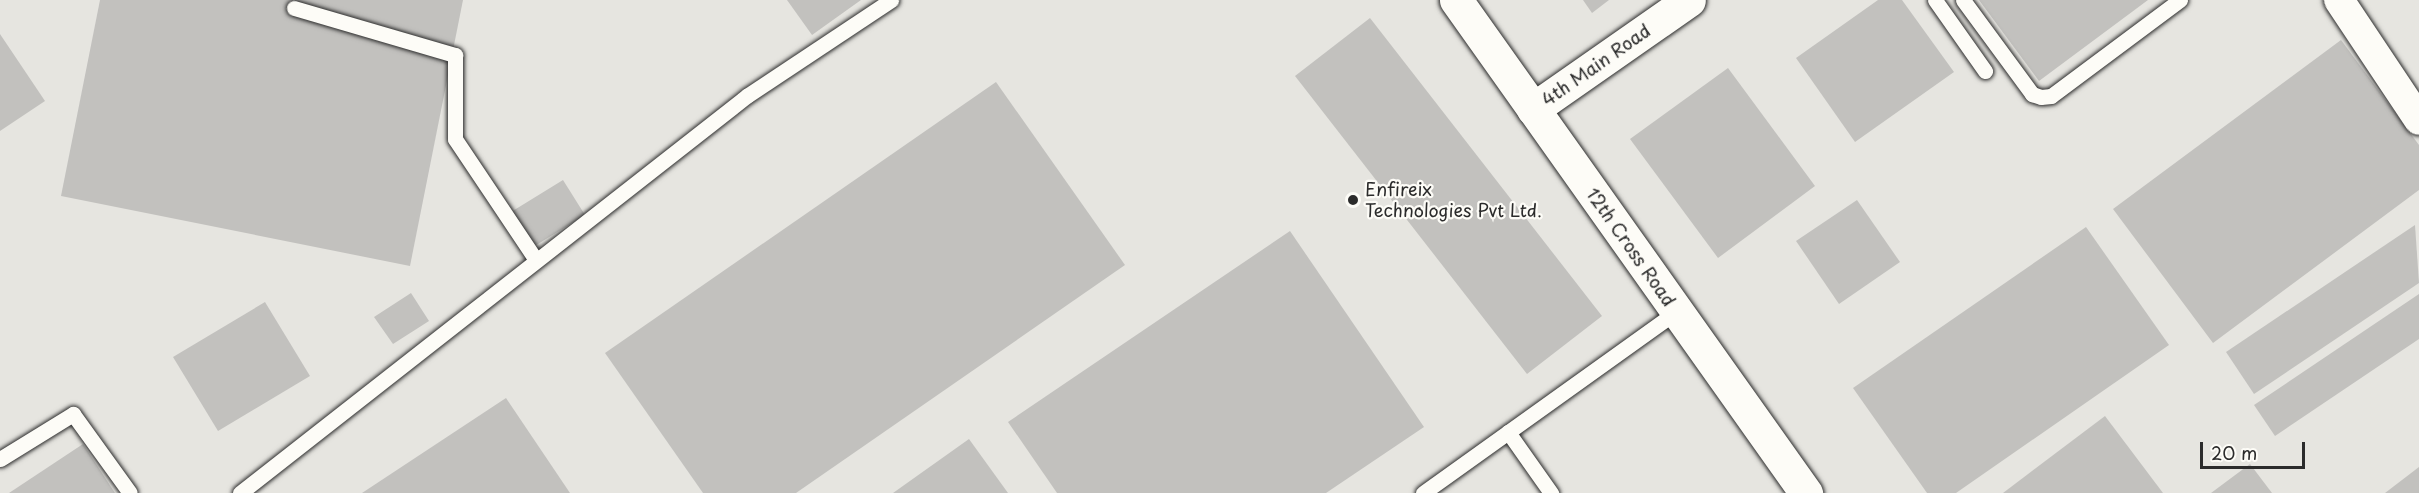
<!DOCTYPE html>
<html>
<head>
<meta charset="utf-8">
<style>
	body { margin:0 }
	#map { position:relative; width:2419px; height:493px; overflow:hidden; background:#f5f4ef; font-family:"Playpen Sans",sans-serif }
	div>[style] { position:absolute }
	.built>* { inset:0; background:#e6e5e0 }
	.building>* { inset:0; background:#c2c1be }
	.roads { filter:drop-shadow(0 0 2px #2b2b2b) drop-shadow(0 0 2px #2b2b2b) }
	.lane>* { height:15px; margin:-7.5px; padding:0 7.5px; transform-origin:7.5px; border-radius:7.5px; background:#fdfcf7 }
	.street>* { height:30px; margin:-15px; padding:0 15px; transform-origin:15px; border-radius:15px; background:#fdfcf7 }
	.secondary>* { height:33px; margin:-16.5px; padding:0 16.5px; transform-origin:16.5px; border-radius:16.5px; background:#fdfcf7 }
	.dots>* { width:16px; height:16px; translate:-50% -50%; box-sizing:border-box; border:3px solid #fdfcf7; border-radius:50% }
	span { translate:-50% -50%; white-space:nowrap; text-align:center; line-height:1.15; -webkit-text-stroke:4.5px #fdfcf7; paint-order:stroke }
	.street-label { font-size:18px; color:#2b2b2b }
	.poi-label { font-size:18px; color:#2b2b2b }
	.left { translate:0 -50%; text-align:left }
	.scale { position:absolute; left:2200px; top:442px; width:105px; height:27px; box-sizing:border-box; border:3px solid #2b2b2b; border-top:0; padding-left:8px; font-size:18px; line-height:21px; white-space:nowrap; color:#2b2b2b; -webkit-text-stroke:4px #fdfcf7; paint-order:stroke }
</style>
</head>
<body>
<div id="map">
	<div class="built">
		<div style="clip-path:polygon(0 0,2419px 0,2419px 493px,0 493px)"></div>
	</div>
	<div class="building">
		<div style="clip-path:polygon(100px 0,463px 0,410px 266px,61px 196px)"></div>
		<div style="clip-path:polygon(787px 0,861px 0,812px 35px)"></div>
		<div style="clip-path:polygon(1583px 0,1609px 0,1592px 13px)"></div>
		<div style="clip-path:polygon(1878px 0,1902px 0,1954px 72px,1855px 142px,1796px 58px)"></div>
		<div style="clip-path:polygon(1979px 0,2148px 0,2039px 81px)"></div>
		<div style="clip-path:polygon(1370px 18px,1602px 316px,1527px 374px,1295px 76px)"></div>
		<div style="clip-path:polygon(0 34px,45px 101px,0 131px)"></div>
		<div style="clip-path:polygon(2341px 40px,2419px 145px,2419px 190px,2213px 343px,2113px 209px)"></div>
		<div style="clip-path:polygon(1728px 68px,1815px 186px,1718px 258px,1630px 139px)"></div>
		<div style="clip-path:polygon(996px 82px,1125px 265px,796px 493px,703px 493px,605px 353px)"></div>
		<div style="clip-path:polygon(563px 180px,585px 215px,533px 247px,511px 212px)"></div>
		<div style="clip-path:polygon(1857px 200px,1900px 262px,1839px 304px,1796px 241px)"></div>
		<div style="clip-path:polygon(2415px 225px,2419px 283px,2254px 394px,2226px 352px)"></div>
		<div style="clip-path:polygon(2086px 227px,2169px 345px,1956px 493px,1927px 493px,1853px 388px)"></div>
		<div style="clip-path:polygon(1290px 231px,1424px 427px,1326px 493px,1057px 493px,1008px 422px)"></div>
		<div style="clip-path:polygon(411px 293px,429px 321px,393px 344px,374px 317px)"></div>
		<div style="clip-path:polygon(2419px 294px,2419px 339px,2275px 436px,2254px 405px)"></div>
		<div style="clip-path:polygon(265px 302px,310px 376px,218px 431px,173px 357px)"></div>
		<div style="clip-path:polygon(506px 398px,570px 493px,362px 493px)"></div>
		<div style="clip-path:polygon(2105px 416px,2163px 493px,2003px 493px)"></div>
		<div style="clip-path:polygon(969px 439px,1008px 493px,893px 493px)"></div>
		<div style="clip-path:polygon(83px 444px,115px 493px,9px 493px)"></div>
		<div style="clip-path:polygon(2250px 464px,2272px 493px,2211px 493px)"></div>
		<div style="clip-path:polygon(2419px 467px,2419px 493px,2385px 493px)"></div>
	</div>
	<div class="roads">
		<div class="lane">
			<div style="left:1935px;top:0;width:87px;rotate:54.8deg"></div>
			<div style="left:1963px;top:0;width:117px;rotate:53.7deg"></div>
			<div style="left:2032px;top:94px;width:9px;rotate:18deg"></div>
			<div style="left:2041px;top:97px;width:10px;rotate:-6deg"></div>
			<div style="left:2051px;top:96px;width:161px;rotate:-36.7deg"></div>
			<div style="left:294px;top:8px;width:168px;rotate:16.3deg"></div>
			<div style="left:455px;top:55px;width:84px;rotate:90deg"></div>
			<div style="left:455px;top:139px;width:146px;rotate:56.2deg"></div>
			<div style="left:1508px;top:432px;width:75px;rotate:54.8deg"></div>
			<div style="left:0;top:459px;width:86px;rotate:-31.7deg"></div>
			<div style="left:73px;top:414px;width:97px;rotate:54.2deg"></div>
			<div style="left:240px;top:493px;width:645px;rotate:-38.08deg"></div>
			<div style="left:748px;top:95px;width:172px;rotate:-33.6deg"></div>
			<div style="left:1423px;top:493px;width:312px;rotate:-35.6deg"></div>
		</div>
		<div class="street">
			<div style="left:2339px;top:0;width:144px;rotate:56.3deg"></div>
		</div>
		<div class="secondary">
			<div style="left:1456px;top:0;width:605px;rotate:54.63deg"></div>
			<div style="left:1533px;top:109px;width:190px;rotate:-34.9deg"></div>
		</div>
	</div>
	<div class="dots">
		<div style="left:1353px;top:200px;background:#2b2b2b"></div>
	</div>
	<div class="street-label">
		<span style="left:1596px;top:65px;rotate:-35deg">4th Main Road</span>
		<span style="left:1631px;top:247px;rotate:55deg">12th Cross Road</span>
	</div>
	<div class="poi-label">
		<span class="left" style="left:1365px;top:200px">Enfireix<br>Technologies Pvt Ltd.</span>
	</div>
	<div class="scale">20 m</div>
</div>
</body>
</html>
